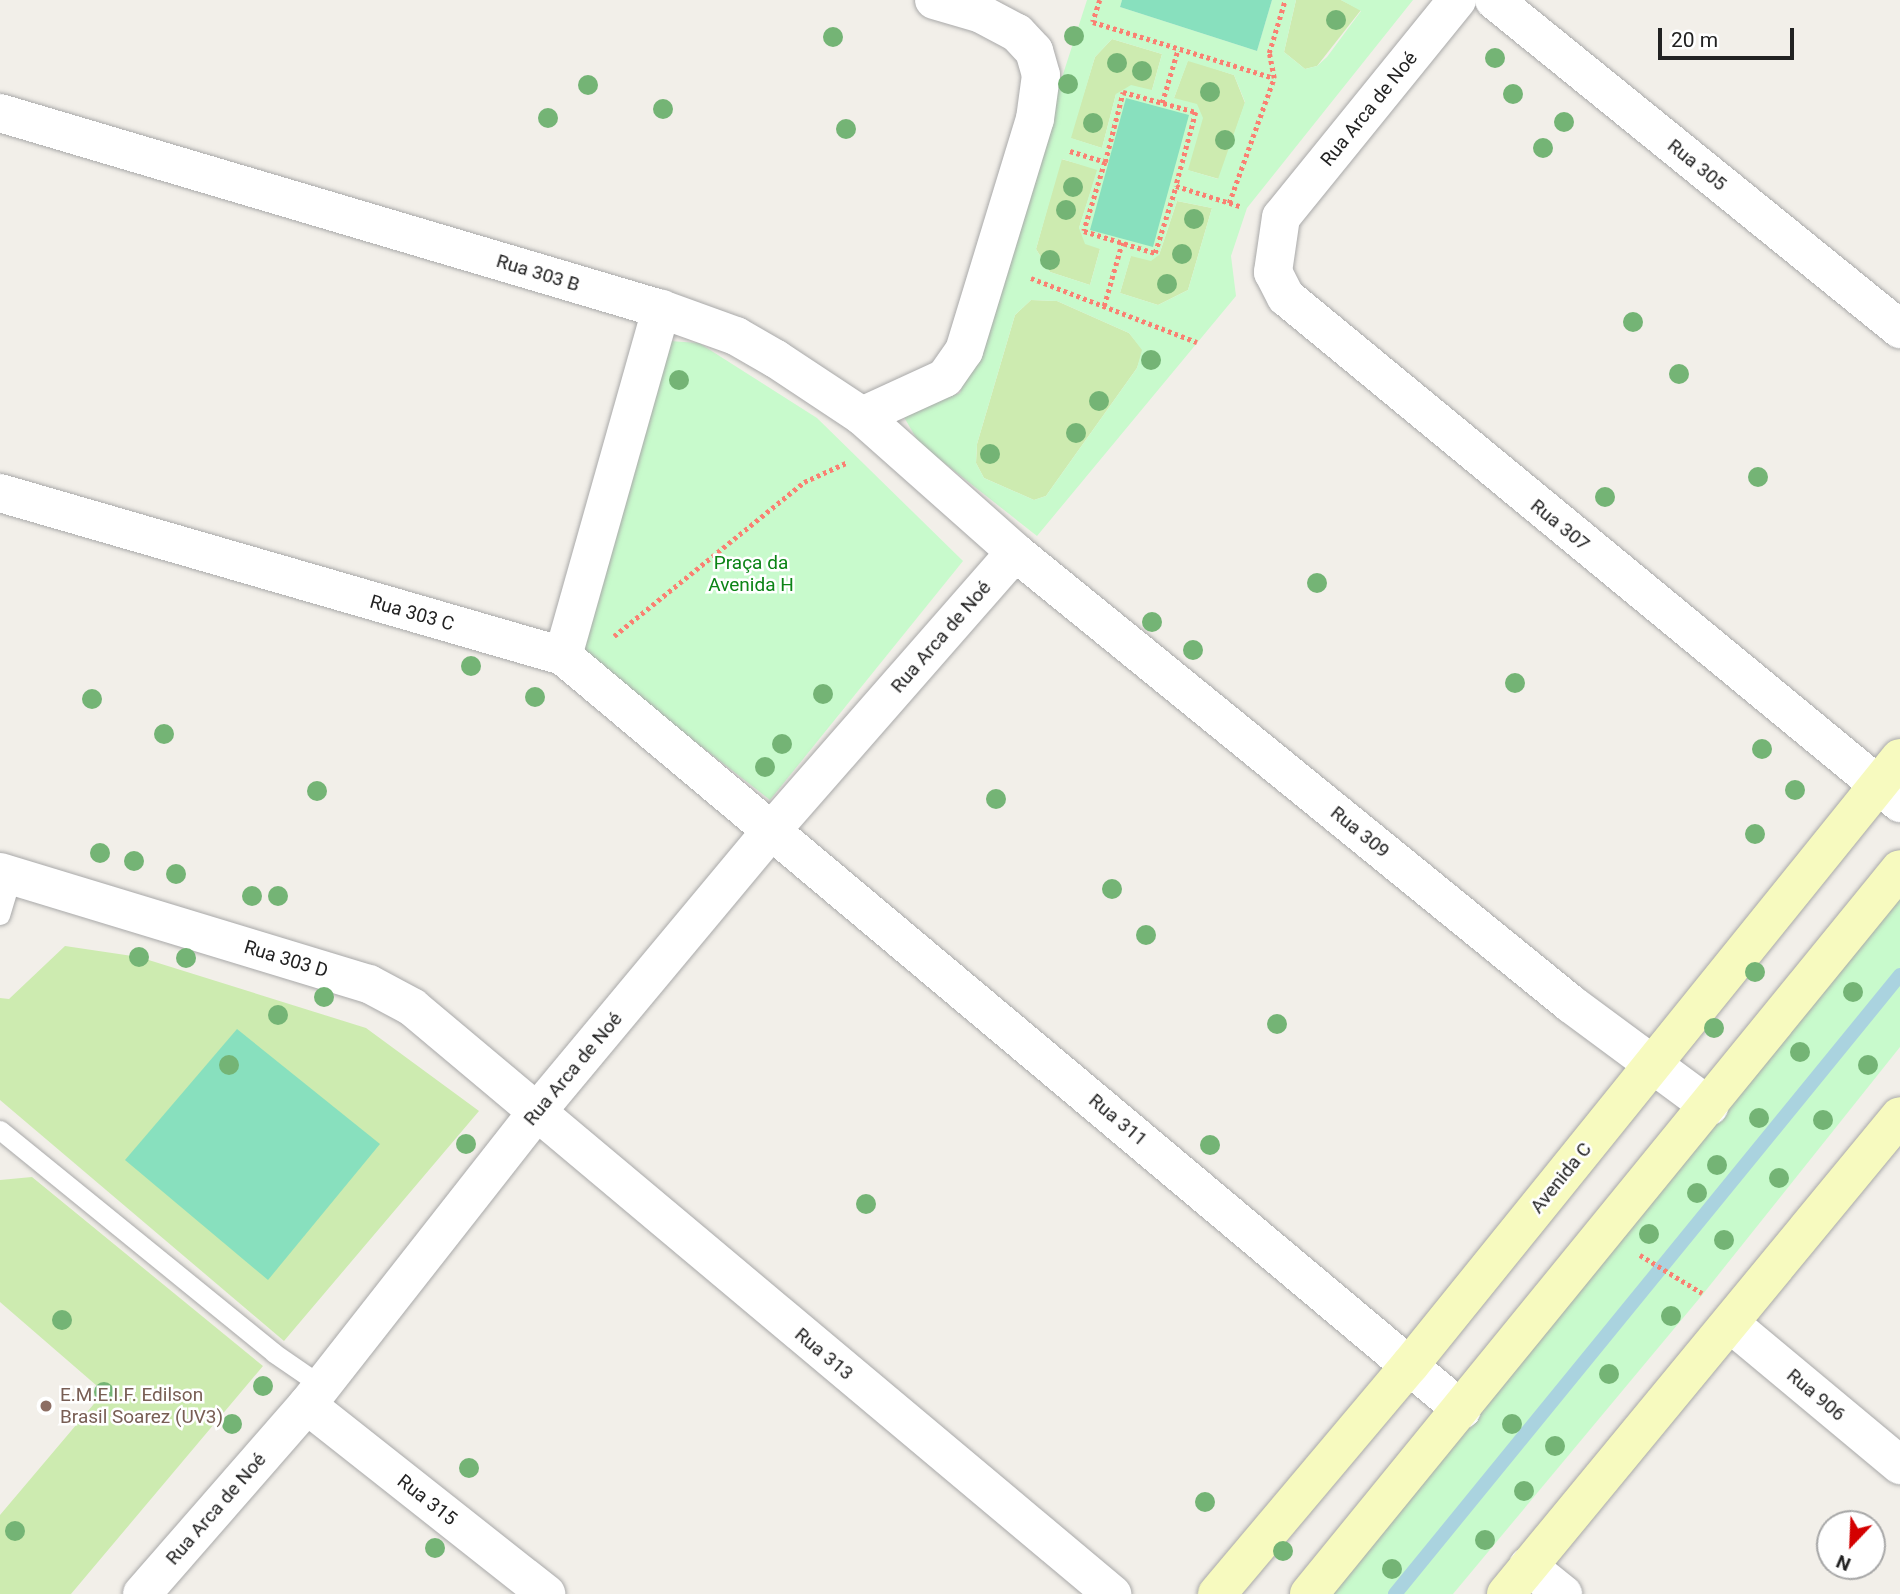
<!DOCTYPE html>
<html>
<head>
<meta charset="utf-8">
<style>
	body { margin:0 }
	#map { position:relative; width:1900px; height:1594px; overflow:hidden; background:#f2efe9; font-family:Roboto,sans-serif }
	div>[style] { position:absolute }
	.grass>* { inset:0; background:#cdebb0 }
	.park>* { inset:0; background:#c8facc }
	.pitch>* { inset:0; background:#88e0be }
	.stream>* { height:14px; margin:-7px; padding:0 7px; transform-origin:7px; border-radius:7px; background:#aad3df }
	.path>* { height:4.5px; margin-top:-2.25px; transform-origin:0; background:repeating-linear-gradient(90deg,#fa8072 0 3.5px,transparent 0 7px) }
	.roads { filter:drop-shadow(0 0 2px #a9a9a9) drop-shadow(0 0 2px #a9a9a9) }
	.lane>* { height:19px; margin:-9.5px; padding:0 9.5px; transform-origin:9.5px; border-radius:9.5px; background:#fff }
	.street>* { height:38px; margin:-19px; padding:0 19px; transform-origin:19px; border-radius:19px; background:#fff }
	.secondary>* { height:38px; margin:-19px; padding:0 19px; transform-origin:19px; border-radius:19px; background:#f7fabf }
	.trees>* { width:20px; height:20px; margin:-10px; border-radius:50%; background:#74b475 }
	.dots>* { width:19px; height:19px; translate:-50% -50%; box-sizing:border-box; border:4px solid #fff; border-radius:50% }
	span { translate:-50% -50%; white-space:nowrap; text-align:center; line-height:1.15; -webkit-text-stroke:5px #fff; paint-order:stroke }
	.street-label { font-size:19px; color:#222 }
	.park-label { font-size:19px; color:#0c8416 }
	.education-label { font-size:19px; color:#785e54 }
	.left { translate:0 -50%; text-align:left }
	.north { position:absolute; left:1816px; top:1510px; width:70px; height:70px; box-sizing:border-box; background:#fff; border:2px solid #a7a7a7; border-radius:50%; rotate:203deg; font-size:19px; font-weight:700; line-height:28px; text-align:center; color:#222 }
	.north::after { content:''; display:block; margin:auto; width:24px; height:32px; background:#d40000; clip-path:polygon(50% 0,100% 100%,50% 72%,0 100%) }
	.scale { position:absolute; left:1658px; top:28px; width:136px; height:32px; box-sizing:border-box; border:4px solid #222; border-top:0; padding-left:9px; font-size:21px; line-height:24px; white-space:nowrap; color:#222; -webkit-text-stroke:5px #fff; paint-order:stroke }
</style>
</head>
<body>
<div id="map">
	<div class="grass">
		<div style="clip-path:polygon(1296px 0,1341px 0,1361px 10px,1317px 66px,1305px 69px,1284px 52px)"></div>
		<div style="clip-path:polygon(1112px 39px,1162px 54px,1152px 90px,1116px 94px,1102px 148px,1070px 138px,1095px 57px)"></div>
		<div style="clip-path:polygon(1188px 60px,1234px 75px,1245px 103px,1219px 179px,1187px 170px,1174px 98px)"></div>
		<div style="clip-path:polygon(1061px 159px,1098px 169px,1079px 228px,1100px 249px,1090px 285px,1050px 272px,1036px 249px)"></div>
		<div style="clip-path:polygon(1177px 201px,1212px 208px,1188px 290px,1158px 305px,1120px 293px,1131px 255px,1159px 255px)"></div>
		<div style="clip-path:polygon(1031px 300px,1057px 301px,1129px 333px,1143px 350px,1137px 368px,1053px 486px,1046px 496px,1034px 500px,984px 478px,976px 463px,977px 444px,1015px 315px)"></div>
		<div style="clip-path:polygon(65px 946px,139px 957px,366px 1028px,479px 1111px,284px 1341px,0 1100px,0 998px,9px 999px)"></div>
		<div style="clip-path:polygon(32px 1177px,263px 1366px,71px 1594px,0 1594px,0 1515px,104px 1392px,0 1302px,0 1180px)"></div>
	</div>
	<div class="park">
		<div style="clip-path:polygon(evenodd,1087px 0,1122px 0,1120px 7px,1257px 51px,1272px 0,1296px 0,1284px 52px,1305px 69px,1317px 66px,1327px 57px,1361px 11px,1341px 0,1413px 0,1247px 208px,1231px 256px,1236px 296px,1037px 536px,919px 443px,901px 412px,960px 393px,1087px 0,1112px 39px,1162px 54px,1152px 90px,1131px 85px,1116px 94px,1102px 148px,1071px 138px,1095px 57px,1112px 39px,1087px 0,1188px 61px,1234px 75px,1245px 102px,1218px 179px,1188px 170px,1203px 118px,1197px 104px,1174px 98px,1188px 61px,1087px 0,1062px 159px,1097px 170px,1079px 228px,1085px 244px,1100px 249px,1090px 285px,1050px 272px,1036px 249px,1062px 159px,1087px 0,1177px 201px,1212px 208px,1188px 290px,1158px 305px,1120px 293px,1131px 256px,1151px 261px,1159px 255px,1177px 201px,1087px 0,1031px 300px,1057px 301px,1129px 333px,1142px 350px,1137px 368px,1053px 486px,1046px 496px,1034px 500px,984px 478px,976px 463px,977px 444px,1015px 315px,1031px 300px)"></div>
		<div style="clip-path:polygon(655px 340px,699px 343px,817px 418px,963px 561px,770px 800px,570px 644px)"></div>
		<div style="clip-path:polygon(1900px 891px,1900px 1047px,1703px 1294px,1453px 1594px,1329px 1594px)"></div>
	</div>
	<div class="pitch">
		<div style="clip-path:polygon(1122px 0,1272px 0,1257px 51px,1120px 7px)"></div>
		<div style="clip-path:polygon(1126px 98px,1189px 115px,1153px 247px,1090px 230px)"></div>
		<div style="clip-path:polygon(237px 1029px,380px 1144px,268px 1280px,125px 1160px)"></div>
	</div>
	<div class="stream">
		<div style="left:1395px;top:1594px;width:799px;rotate:-50.79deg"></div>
	</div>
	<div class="path">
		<div style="left:1100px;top:0;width:23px;rotate:108deg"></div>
		<div style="left:1093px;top:22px;width:189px;rotate:17.2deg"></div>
		<div style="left:1162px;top:103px;width:56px;rotate:-73.5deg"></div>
		<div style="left:1070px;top:151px;width:37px;rotate:17deg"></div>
		<div style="left:1105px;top:162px;width:72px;rotate:106.9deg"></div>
		<div style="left:1084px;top:231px;width:74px;rotate:17.2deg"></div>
		<div style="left:1155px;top:253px;width:70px;rotate:-72.6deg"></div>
		<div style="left:1176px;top:186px;width:67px;rotate:17.4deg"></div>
		<div style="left:1105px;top:162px;width:72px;rotate:-75.6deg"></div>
		<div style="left:1123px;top:92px;width:76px;rotate:15.3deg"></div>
		<div style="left:1196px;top:112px;width:77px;rotate:105.1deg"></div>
		<div style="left:1229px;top:203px;width:133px;rotate:-70.2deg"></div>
		<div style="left:1274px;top:78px;width:25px;rotate:-101deg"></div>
		<div style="left:1269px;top:53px;width:55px;rotate:-73.2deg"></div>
		<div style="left:1031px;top:278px;width:178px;rotate:21.1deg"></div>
		<div style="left:1104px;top:306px;width:66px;rotate:-74.1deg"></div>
		<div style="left:614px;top:636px;width:245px;rotate:-39deg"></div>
		<div style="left:804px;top:482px;width:48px;rotate:-24.4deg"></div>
		<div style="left:1640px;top:1255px;width:73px;rotate:31.5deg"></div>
	</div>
	<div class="roads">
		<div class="lane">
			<div style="left:0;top:915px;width:42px;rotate:-73.3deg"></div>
			<div style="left:0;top:1130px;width:353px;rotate:39.1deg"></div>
			<div style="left:274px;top:1353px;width:58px;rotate:34.5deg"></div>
		</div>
		<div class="street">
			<div style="left:1457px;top:0;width:279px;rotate:129deg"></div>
			<div style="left:1281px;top:217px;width:56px;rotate:98.3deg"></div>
			<div style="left:1273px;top:272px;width:28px;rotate:63deg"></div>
			<div style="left:1286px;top:297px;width:796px;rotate:39.49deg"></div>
			<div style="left:1494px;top:0;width:523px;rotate:39.02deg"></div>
			<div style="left:0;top:113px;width:689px;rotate:16.52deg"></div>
			<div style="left:661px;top:309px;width:80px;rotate:19.8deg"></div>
			<div style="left:736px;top:336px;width:46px;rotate:29.9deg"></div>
			<div style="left:776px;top:359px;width:103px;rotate:33.5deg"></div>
			<div style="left:862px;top:416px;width:205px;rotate:41.6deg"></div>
			<div style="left:1015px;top:552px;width:717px;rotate:39.11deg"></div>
			<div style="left:1571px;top:1004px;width:172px;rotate:36.5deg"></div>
			<div style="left:862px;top:416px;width:91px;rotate:-24.6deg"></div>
			<div style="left:945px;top:378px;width:33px;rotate:-55deg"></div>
			<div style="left:964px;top:351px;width:243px;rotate:-73deg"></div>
			<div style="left:1035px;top:119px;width:44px;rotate:-82.2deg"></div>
			<div style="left:1041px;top:75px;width:25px;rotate:-106deg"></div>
			<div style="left:1034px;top:51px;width:25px;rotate:-133deg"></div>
			<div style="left:1017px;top:33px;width:40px;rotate:-152deg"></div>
			<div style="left:982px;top:14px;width:50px;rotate:-163.7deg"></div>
			<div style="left:0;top:493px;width:586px;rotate:16.15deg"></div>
			<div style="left:563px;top:656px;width:1173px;rotate:39.99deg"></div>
			<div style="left:563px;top:656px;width:361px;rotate:-74.2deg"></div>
			<div style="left:0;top:872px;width:386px;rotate:16.9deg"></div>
			<div style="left:369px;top:984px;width:49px;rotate:28.1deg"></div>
			<div style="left:412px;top:1007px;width:914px;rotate:39.98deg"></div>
			<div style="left:1732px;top:1325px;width:219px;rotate:39.8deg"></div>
			<div style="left:307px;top:1405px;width:305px;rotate:38.3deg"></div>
			<div style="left:1528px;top:1566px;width:45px;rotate:38.7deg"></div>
			<div style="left:142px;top:1594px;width:251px;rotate:-48.9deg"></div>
			<div style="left:307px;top:1405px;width:370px;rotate:-51.9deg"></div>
			<div style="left:535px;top:1114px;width:370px;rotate:-50.2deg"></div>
			<div style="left:772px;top:830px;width:369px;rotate:-48.8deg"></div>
		</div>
		<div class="secondary">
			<div style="left:1217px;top:1594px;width:299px;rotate:-49.9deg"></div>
			<div style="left:1410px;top:1365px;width:780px;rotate:-51.09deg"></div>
			<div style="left:1309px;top:1594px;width:935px;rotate:-50.81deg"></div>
			<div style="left:1506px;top:1594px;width:619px;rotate:-50.5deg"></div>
		</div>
	</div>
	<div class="trees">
		<div style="left:1336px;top:20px"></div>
		<div style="left:1074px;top:36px"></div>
		<div style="left:833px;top:37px"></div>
		<div style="left:1495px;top:58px"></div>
		<div style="left:1117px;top:63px"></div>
		<div style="left:1142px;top:71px"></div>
		<div style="left:1068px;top:84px"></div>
		<div style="left:588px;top:85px"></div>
		<div style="left:1210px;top:92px"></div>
		<div style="left:1513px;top:94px"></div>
		<div style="left:663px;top:109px"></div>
		<div style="left:548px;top:118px"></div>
		<div style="left:1564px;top:122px"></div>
		<div style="left:1093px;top:123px"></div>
		<div style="left:846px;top:129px"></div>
		<div style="left:1225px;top:140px"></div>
		<div style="left:1543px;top:148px"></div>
		<div style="left:1073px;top:187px"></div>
		<div style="left:1066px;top:210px"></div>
		<div style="left:1194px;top:219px"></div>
		<div style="left:1182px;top:254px"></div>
		<div style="left:1050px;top:260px"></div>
		<div style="left:1167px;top:284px"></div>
		<div style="left:1633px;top:322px"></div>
		<div style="left:1151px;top:360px"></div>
		<div style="left:1679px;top:374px"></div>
		<div style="left:679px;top:380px"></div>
		<div style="left:1099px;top:401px"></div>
		<div style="left:1076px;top:433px"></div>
		<div style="left:990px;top:454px"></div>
		<div style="left:1758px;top:477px"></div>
		<div style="left:1605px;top:497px"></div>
		<div style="left:1317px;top:583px"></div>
		<div style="left:1152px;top:622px"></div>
		<div style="left:1193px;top:650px"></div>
		<div style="left:471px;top:666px"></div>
		<div style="left:1515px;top:683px"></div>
		<div style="left:823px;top:694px"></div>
		<div style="left:535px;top:697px"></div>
		<div style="left:92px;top:699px"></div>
		<div style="left:164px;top:734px"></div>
		<div style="left:782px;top:744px"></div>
		<div style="left:1762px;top:749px"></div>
		<div style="left:765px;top:767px"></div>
		<div style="left:1795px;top:790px"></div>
		<div style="left:317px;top:791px"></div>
		<div style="left:996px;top:799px"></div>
		<div style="left:1755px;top:834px"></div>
		<div style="left:100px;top:853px"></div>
		<div style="left:134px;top:861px"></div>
		<div style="left:176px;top:874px"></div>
		<div style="left:1112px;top:889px"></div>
		<div style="left:252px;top:896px"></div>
		<div style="left:278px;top:896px"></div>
		<div style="left:1146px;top:935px"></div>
		<div style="left:139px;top:957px"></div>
		<div style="left:186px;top:958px"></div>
		<div style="left:1755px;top:972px"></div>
		<div style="left:1853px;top:992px"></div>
		<div style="left:324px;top:997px"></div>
		<div style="left:278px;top:1015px"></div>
		<div style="left:1277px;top:1024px"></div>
		<div style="left:1714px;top:1028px"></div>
		<div style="left:1800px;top:1052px"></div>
		<div style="left:229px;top:1065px"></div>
		<div style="left:1868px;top:1065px"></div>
		<div style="left:1759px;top:1118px"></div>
		<div style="left:1823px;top:1120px"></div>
		<div style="left:466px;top:1144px"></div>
		<div style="left:1210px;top:1145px"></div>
		<div style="left:1717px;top:1165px"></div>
		<div style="left:1779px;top:1178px"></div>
		<div style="left:1697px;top:1193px"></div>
		<div style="left:866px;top:1204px"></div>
		<div style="left:1649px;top:1234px"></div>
		<div style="left:1724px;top:1240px"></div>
		<div style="left:1671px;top:1316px"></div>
		<div style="left:62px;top:1320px"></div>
		<div style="left:1609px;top:1374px"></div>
		<div style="left:263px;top:1386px"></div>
		<div style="left:104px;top:1392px"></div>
		<div style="left:232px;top:1424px"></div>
		<div style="left:1512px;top:1424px"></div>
		<div style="left:1555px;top:1446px"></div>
		<div style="left:469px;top:1468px"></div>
		<div style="left:1524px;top:1491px"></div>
		<div style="left:1205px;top:1502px"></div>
		<div style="left:15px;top:1531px"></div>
		<div style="left:1485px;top:1540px"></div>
		<div style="left:435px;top:1548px"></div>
		<div style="left:1283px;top:1551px"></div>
		<div style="left:1392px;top:1569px"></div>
	</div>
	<div class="dots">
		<div style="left:46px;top:1406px;background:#8d6e63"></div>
	</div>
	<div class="street-label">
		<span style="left:1369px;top:109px;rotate:-51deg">Rua Arca de Noé</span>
		<span style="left:1697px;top:165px;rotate:39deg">Rua 305</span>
		<span style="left:538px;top:273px;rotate:17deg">Rua 303 B</span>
		<span style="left:1560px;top:525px;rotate:39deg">Rua 307</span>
		<span style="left:412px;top:613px;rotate:16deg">Rua 303 C</span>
		<span style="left:941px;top:637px;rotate:-49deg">Rua Arca de Noé</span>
		<span style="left:1360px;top:832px;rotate:39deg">Rua 309</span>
		<span style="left:286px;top:959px;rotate:17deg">Rua 303 D</span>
		<span style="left:573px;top:1069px;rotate:-50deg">Rua Arca de Noé</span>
		<span style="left:1118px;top:1120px;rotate:40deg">Rua 311</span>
		<span style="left:1561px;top:1178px;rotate:-51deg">Avenida C</span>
		<span style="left:824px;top:1354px;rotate:40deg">Rua 313</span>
		<span style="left:1816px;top:1395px;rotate:40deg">Rua 906</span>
		<span style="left:427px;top:1500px;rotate:38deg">Rua 315</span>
		<span style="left:216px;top:1509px;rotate:-49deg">Rua Arca de Noé</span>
	</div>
	<div class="park-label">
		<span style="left:751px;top:574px">Praça da<br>Avenida H</span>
	</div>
	<div class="education-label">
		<span class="left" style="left:60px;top:1406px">E.M.E.I.F. Edilson<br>Brasil Soarez (UV3)</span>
	</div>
	<div class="north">N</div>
	<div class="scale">20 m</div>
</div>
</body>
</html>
